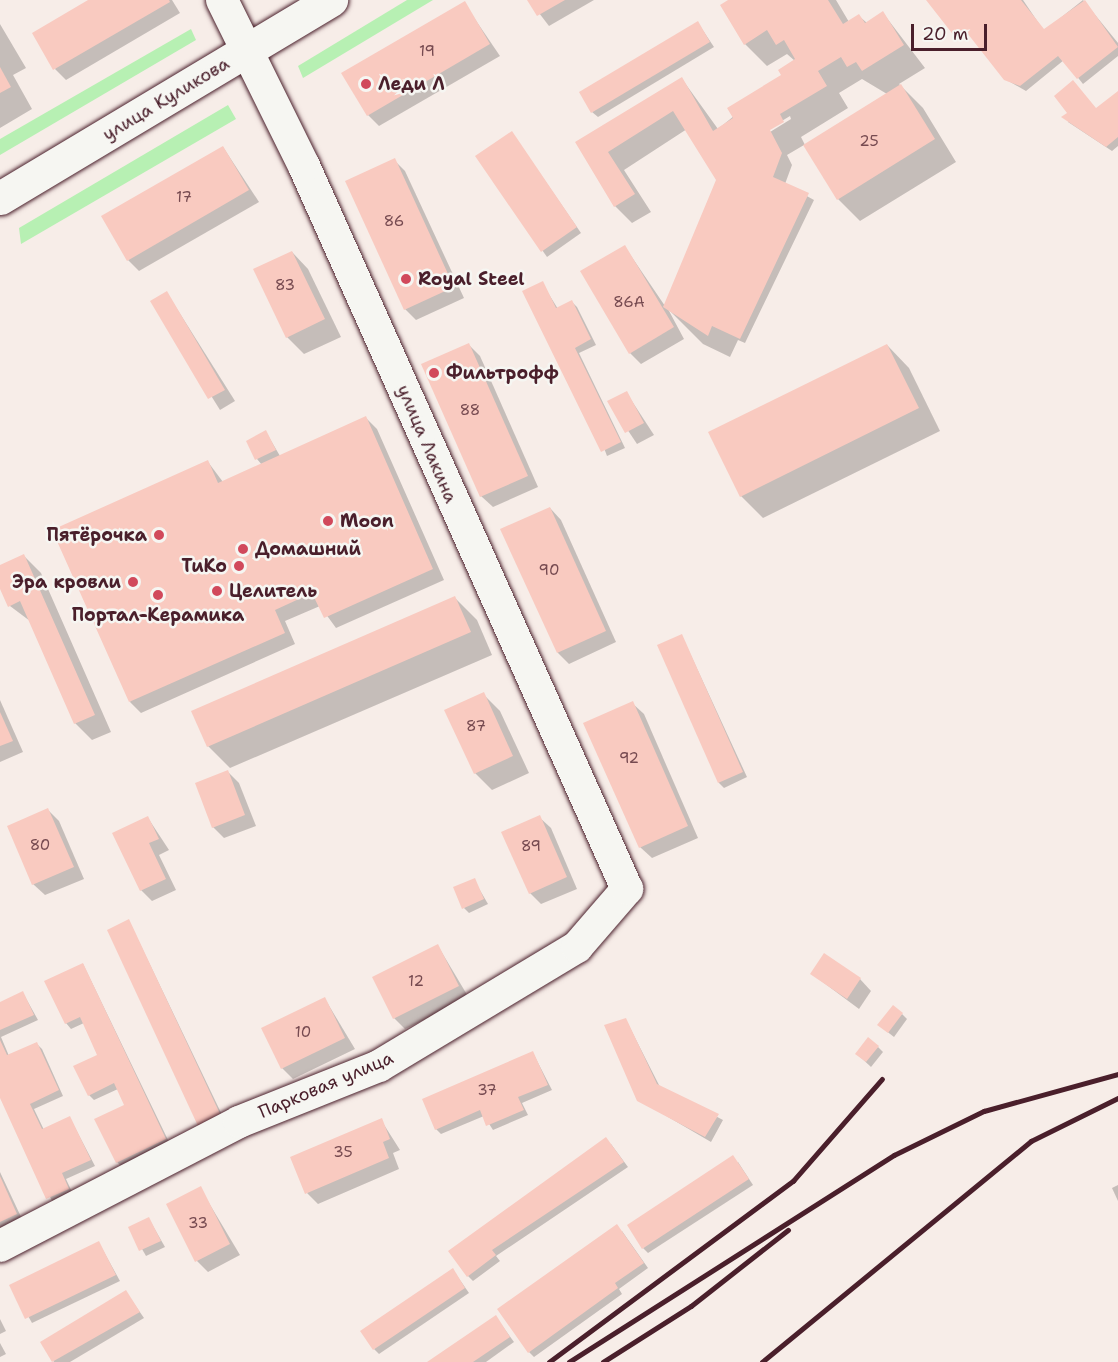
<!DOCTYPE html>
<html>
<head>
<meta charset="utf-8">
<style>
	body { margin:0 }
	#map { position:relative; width:1118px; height:1362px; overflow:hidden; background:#f7ede8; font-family:"Shantell Sans",sans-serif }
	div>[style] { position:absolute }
	.green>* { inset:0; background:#b7f0b3 }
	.shadow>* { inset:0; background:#0003 }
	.building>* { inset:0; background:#f9cac0 }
	.roads { filter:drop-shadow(0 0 2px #4a1f2b) drop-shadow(0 0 2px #4a1f2b) }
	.minor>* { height:32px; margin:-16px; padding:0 16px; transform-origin:16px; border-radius:16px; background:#f6f6f2 }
	.secondary>* { height:33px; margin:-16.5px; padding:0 16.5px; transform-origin:16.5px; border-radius:16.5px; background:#f6f6f2 }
	.rail>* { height:4.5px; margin:-2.25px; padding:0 2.25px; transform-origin:2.25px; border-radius:2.25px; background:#4a1f2b }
	.dots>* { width:16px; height:16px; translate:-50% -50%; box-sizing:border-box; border:3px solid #f6f6f2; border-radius:50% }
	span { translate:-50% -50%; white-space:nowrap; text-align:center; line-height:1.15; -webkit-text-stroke:5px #f6f6f2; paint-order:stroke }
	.number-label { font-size:15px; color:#764a50 }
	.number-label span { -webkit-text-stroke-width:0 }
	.poi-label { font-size:18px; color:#4a1f2b; font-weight:700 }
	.left { translate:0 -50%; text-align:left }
	.right { translate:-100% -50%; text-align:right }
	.street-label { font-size:18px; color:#4a1f2b }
	.scale { position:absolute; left:911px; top:24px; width:76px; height:27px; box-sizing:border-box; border:3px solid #4a1f2b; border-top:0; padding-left:8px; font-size:18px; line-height:21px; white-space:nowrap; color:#4a1f2b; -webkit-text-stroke:4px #f6f6f2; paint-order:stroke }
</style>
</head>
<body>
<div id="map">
	<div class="green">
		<div style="clip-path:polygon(407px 0,433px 0,303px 78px,298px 66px)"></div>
		<div style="clip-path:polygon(191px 29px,196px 40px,0 155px,0 139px)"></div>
		<div style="clip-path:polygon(228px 105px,236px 119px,21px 244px,19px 228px)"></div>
	</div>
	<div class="shadow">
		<div style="clip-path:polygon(91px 0,172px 0,180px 13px,66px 80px,55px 69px)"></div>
		<div style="clip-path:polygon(529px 0,594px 0,549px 26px)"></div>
		<div style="clip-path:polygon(evenodd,731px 0,836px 0,849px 22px,859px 16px,867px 23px,883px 13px,925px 68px,899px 84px,923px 108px,956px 162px,860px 221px,838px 199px,804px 145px,787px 155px,792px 165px,785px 184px,814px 200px,745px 343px,738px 340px,730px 357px,703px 344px,668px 309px,684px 339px,641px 364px,630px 353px,625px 247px,665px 306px,718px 180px,687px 129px,624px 170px,651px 212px,632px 223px,615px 206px,577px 143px,682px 79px,718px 129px,783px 76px,795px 61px,787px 54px,767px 66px,745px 44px,731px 0,862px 79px,887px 94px,805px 145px,801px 137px,848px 108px,839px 93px,862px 79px,731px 0,790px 116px,791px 119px,754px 142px,754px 138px,790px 116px)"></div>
		<div style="clip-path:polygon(928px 0,1023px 0,1044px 31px,1083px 0,1118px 43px,1118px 56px,1083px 84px,1064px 60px,1026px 91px,1005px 79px,970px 34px,961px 41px)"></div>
		<div style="clip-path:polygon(464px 3px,500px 56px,379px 126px,368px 115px)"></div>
		<div style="clip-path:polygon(698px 23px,714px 47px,598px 117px,592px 112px)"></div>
		<div style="clip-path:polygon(0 24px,26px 68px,13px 75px,32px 109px,0 128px)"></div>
		<div style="clip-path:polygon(1118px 93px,1118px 146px,1112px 151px,1068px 122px,1070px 113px,1096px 110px)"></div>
		<div style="clip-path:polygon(512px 133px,581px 233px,547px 257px,477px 157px)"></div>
		<div style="clip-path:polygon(223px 147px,259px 202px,139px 271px,128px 260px)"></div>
		<div style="clip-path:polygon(394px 160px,405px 171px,464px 298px,416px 320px,405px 309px)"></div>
		<div style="clip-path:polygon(292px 252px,308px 269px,341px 337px,304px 354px,287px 337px)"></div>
		<div style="clip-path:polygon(542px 283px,558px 309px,572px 302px,577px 307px,596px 345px,579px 353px,625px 448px,607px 456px)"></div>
		<div style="clip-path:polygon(167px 293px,235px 401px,220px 410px,152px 301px)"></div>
		<div style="clip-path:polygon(469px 345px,480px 356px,538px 487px,493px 507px,481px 496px)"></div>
		<div style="clip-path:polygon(887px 345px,909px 368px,940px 431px,763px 518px,741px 496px)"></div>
		<div style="clip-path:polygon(626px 392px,654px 435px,637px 444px,609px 402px)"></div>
		<div style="clip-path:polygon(366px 418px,377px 429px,444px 580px,336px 628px,320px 606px,285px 621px,295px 644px,141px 713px,130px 702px,208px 462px,223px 482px,262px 465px,257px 459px,266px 432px,280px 456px)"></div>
		<div style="clip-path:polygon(550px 508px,561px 520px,616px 642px,569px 664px,558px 653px,502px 530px)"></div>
		<div style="clip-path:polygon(24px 556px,41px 573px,111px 732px,92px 740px,75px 723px,30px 621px,10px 606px,0 585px,0 566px)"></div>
		<div style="clip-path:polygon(455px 598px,477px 620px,492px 655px,230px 768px,208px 746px)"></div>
		<div style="clip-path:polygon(682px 636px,747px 777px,724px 788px,719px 783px)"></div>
		<div style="clip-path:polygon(483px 694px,500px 711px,529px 773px,492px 790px,475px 773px)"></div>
		<div style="clip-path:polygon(0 700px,23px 752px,0 762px)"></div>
		<div style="clip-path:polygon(632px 703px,644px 714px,698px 838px,652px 858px,640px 847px)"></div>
		<div style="clip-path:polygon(228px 772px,239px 783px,256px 826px,224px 838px,213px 827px)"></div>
		<div style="clip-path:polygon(48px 810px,59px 821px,84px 879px,45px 895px,33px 884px)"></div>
		<div style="clip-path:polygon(539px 817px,551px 828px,577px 889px,541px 904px,530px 893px)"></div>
		<div style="clip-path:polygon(148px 818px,169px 850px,159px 855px,176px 890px,152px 901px,141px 890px)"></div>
		<div style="clip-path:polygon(474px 880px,488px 904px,469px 913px,464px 908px)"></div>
		<div style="clip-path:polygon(129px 921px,225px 1121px,205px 1131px)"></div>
		<div style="clip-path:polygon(438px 946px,469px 998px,405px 1029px,394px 1018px)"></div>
		<div style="clip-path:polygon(83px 964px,170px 1144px,122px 1167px,117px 1162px,126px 1105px,118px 1089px,94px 1100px,89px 1095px,99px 1055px,84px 1023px,71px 1029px,66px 1023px)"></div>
		<div style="clip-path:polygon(812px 974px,860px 979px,871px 991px,859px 1009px)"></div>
		<div style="clip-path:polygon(23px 993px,38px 1020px,1px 1037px,9px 1056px,36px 1043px,42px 1049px,63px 1096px,34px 1109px,44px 1130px,70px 1118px,95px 1166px,66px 1179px,73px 1194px,53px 1203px,0 1094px,0 1003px)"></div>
		<div style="clip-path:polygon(325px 999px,355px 1049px,293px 1079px,282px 1068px)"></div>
		<div style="clip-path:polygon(902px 1014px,907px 1019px,894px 1037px,885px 1030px)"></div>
		<div style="clip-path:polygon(626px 1020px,660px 1087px,723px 1120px,711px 1142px,639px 1100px)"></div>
		<div style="clip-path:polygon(878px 1047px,883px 1052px,871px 1067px,857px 1054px)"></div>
		<div style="clip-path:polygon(533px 1053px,552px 1090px,522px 1103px,528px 1115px,493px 1130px,484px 1116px,441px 1134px,436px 1129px)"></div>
		<div style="clip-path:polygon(381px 1120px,400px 1150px,393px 1153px,399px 1169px,318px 1204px,307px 1193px)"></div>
		<div style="clip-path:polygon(611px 1144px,628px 1167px,496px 1256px,500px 1261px,473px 1281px,468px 1276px,450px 1252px)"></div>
		<div style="clip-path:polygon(738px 1162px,753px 1185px,648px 1253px,643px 1248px)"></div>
		<div style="clip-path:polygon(0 1172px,22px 1219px,0 1229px)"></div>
		<div style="clip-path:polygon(1118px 1185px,1118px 1201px,1112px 1188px)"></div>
		<div style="clip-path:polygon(200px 1188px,240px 1255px,208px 1272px,197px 1261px)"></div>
		<div style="clip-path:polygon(149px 1219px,165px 1247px,146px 1256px,130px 1228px)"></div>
		<div style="clip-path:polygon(622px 1231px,648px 1268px,619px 1289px,622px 1294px,534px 1357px,529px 1352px)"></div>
		<div style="clip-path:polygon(99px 1243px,120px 1281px,32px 1323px,11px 1286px)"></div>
		<div style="clip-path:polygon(453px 1270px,469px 1293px,379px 1354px,374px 1349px)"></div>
		<div style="clip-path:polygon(126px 1292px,144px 1318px,70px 1362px,54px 1362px,42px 1343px)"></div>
		<div style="clip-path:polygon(496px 1317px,514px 1342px,486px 1362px,429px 1362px)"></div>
		<div style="clip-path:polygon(0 1319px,6px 1331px,0 1334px)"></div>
		<div style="clip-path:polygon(0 1343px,6px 1354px,0 1357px)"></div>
	</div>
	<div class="building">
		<div style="clip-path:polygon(88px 0,169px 0,170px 2px,53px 70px,32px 33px)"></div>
		<div style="clip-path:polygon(527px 0,565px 0,537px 16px)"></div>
		<div style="clip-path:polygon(728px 0,828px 0,843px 24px,859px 14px,865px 23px,883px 11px,904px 45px,862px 71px,856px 62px,847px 67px,841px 57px,818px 71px,827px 86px,780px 114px,784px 122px,770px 130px,782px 153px,773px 177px,809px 193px,740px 339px,712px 326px,708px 336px,663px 307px,716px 180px,673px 111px,608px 152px,635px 194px,614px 207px,575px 142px,682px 77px,713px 131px,733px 118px,727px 108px,781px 75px,778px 70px,795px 59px,784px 40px,776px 45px,767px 30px,744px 45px,720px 5px)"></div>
		<div style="clip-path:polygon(926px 0,1021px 0,1044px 29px,1085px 0,1118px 47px,1077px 79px,1058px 56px,1020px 86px,1004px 80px,964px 29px,955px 37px)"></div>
		<div style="clip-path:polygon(465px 1px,490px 44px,367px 116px,341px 73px)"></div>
		<div style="clip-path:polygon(698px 21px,710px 42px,591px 113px,579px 92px)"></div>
		<div style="clip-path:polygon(0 67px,11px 87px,0 93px)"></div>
		<div style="clip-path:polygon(1073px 80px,1096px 108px,1118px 91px,1118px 137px,1106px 147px,1061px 117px,1067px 113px,1054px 96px)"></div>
		<div style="clip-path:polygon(901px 84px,935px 139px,837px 200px,803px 145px)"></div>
		<div style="clip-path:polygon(512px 131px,577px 227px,541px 252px,475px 156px)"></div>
		<div style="clip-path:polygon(223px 146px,249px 190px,127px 261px,101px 216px)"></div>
		<div style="clip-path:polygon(395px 158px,454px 287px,404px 310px,345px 181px)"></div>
		<div style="clip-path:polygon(625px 245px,674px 327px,629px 354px,580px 271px)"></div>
		<div style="clip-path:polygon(292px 251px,325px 319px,286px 338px,253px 269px)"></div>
		<div style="clip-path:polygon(543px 281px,556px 308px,572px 300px,591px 339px,575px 348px,621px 442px,601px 452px,522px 291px)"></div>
		<div style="clip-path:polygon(167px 291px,225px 390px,208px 399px,150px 301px)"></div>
		<div style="clip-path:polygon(469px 343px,528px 476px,480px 497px,421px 364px)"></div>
		<div style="clip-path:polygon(887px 344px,919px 408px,740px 497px,708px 432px)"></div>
		<div style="clip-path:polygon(627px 391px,644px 423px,625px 433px,607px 401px)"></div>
		<div style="clip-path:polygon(366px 416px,433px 569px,324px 618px,312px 593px,275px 610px,285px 633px,129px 702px,52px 530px,208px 460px,218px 483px)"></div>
		<div style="clip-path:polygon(266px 430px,276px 450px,255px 460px,246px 441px)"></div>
		<div style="clip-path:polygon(550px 507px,606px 631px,557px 653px,500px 529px)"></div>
		<div style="clip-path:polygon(24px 554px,95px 715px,74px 724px,20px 601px,8px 607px,0 589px,0 565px)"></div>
		<div style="clip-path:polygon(455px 596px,471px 632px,207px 747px,191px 711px)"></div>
		<div style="clip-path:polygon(682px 634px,743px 772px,718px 783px,657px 645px)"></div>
		<div style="clip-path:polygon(484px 692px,513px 756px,474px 774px,444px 710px)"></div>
		<div style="clip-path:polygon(633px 701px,688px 826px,639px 848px,583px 723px)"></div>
		<div style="clip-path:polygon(0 712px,13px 741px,0 746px)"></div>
		<div style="clip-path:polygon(228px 770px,245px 815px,212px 828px,195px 783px)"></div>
		<div style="clip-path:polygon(48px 808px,74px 867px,32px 885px,7px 826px)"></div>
		<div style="clip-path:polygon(540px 815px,567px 877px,529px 894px,501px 832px)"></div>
		<div style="clip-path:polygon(148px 816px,159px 839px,149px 843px,166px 879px,140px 891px,112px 833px)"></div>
		<div style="clip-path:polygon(475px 878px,484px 899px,462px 909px,453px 887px)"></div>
		<div style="clip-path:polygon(129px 919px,221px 1116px,198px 1126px,107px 930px)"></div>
		<div style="clip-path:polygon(438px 944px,459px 986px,393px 1019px,372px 977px)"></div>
		<div style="clip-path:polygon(824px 953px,861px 978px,847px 999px,810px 974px)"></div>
		<div style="clip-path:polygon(83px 963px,166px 1139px,116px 1163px,94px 1119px,124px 1105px,114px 1083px,88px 1096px,73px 1066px,97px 1055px,80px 1017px,65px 1024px,44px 981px)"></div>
		<div style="clip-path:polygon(23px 991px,34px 1015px,0 1030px,0 1002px)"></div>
		<div style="clip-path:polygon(325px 997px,345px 1038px,281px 1069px,261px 1028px)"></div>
		<div style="clip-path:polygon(893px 1005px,903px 1013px,888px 1033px,877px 1025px)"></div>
		<div style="clip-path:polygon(626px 1018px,657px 1084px,719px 1114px,705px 1137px,637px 1101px,604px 1025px)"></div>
		<div style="clip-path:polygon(868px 1037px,879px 1046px,866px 1062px,855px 1054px)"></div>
		<div style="clip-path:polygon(0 1040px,7px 1055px,37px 1042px,59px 1090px,30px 1104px,42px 1129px,70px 1116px,91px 1160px,62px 1173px,69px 1189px,46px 1199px,0 1098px)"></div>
		<div style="clip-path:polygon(533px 1051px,548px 1085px,518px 1097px,524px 1110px,486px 1126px,480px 1110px,435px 1130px,422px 1099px)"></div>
		<div style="clip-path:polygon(382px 1118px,390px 1139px,383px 1142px,389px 1158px,305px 1194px,290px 1157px)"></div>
		<div style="clip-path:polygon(606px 1137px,624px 1162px,492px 1250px,496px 1255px,467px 1277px,448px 1251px)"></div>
		<div style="clip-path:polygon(733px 1155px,749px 1179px,642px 1249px,627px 1225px)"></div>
		<div style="clip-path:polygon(0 1176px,17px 1214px,0 1222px)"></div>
		<div style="clip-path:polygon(201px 1186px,230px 1244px,195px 1262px,166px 1204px)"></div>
		<div style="clip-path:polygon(149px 1217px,161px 1241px,139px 1251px,128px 1227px)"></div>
		<div style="clip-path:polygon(617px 1224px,644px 1263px,615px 1283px,618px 1288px,528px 1353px,497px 1309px)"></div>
		<div style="clip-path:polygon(99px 1241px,116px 1275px,25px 1319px,9px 1285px)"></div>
		<div style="clip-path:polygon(453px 1268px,465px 1288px,373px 1350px,360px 1331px)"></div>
		<div style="clip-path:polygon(126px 1290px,140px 1312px,52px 1362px,40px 1342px)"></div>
		<div style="clip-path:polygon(496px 1315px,510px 1337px,473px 1362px,427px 1362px)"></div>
	</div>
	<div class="roads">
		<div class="minor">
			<div style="left:0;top:1246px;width:269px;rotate:-27.4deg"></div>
			<div style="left:239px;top:1122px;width:151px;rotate:-21.8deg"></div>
			<div style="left:379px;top:1066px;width:231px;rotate:-31deg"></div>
			<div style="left:577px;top:947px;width:77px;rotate:-49.2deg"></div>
			<div style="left:627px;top:889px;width:792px;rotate:-114.07deg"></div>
			<div style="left:304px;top:166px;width:185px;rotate:-116.3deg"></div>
		</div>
		<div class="secondary">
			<div style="left:0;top:198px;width:386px;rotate:-30.9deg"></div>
		</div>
	</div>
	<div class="rail">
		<div style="left:549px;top:1362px;width:304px;rotate:-36.6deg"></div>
		<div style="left:793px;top:1181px;width:135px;rotate:-48.9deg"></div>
		<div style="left:569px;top:1362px;width:385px;rotate:-32.5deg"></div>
		<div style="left:894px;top:1155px;width:100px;rotate:-26.1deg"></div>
		<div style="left:984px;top:1111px;width:139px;rotate:-15.4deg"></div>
		<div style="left:603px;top:1362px;width:104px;rotate:-32.5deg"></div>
		<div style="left:691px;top:1306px;width:123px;rotate:-38.1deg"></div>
		<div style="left:762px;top:1362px;width:348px;rotate:-39.4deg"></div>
		<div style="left:1031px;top:1141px;width:97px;rotate:-26.3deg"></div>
	</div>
	<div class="dots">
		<div style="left:366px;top:84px;background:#d1495b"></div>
		<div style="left:406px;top:279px;background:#d1495b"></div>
		<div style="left:434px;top:373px;background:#d1495b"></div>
		<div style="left:328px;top:521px;background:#d1495b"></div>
		<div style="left:159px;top:535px;background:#d1495b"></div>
		<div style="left:243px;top:549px;background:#d1495b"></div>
		<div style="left:239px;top:566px;background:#d1495b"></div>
		<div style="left:133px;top:582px;background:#d1495b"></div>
		<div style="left:217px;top:591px;background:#d1495b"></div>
		<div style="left:158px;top:595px;background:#d1495b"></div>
	</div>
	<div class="number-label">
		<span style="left:427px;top:52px">19</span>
		<span style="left:869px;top:142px">25</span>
		<span style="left:184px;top:198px">17</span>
		<span style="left:394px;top:222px">86</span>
		<span style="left:285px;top:286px">83</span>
		<span style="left:629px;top:303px">86А</span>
		<span style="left:470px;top:411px">88</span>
		<span style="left:549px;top:571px">90</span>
		<span style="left:476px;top:727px">87</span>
		<span style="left:629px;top:759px">92</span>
		<span style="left:40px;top:846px">80</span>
		<span style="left:531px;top:847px">89</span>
		<span style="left:416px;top:982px">12</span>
		<span style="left:303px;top:1033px">10</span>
		<span style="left:487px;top:1091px">37</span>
		<span style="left:343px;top:1153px">35</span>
		<span style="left:198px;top:1224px">33</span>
	</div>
	<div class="poi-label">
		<span class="left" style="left:378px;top:84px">Леди Л</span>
		<span class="left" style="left:418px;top:279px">Royal Steel</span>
		<span class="left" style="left:446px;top:373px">Фильтрофф</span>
		<span class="left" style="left:340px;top:521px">Moon</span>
		<span class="right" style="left:147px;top:535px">Пятёрочка</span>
		<span class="left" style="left:255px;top:549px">Домашний</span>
		<span class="right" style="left:227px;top:566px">ТиКо</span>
		<span class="right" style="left:121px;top:582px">Эра кровли</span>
		<span class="left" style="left:229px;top:591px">Целитель</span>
		<span style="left:158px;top:615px">Портал-Керамика</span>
	</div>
	<div class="street-label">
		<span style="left:166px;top:99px;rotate:-31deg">улица Куликова</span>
		<span style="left:427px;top:444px;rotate:67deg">улица Лакина</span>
		<span style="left:326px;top:1085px;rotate:-23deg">Парковая улица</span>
	</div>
	<div class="scale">20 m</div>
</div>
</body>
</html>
